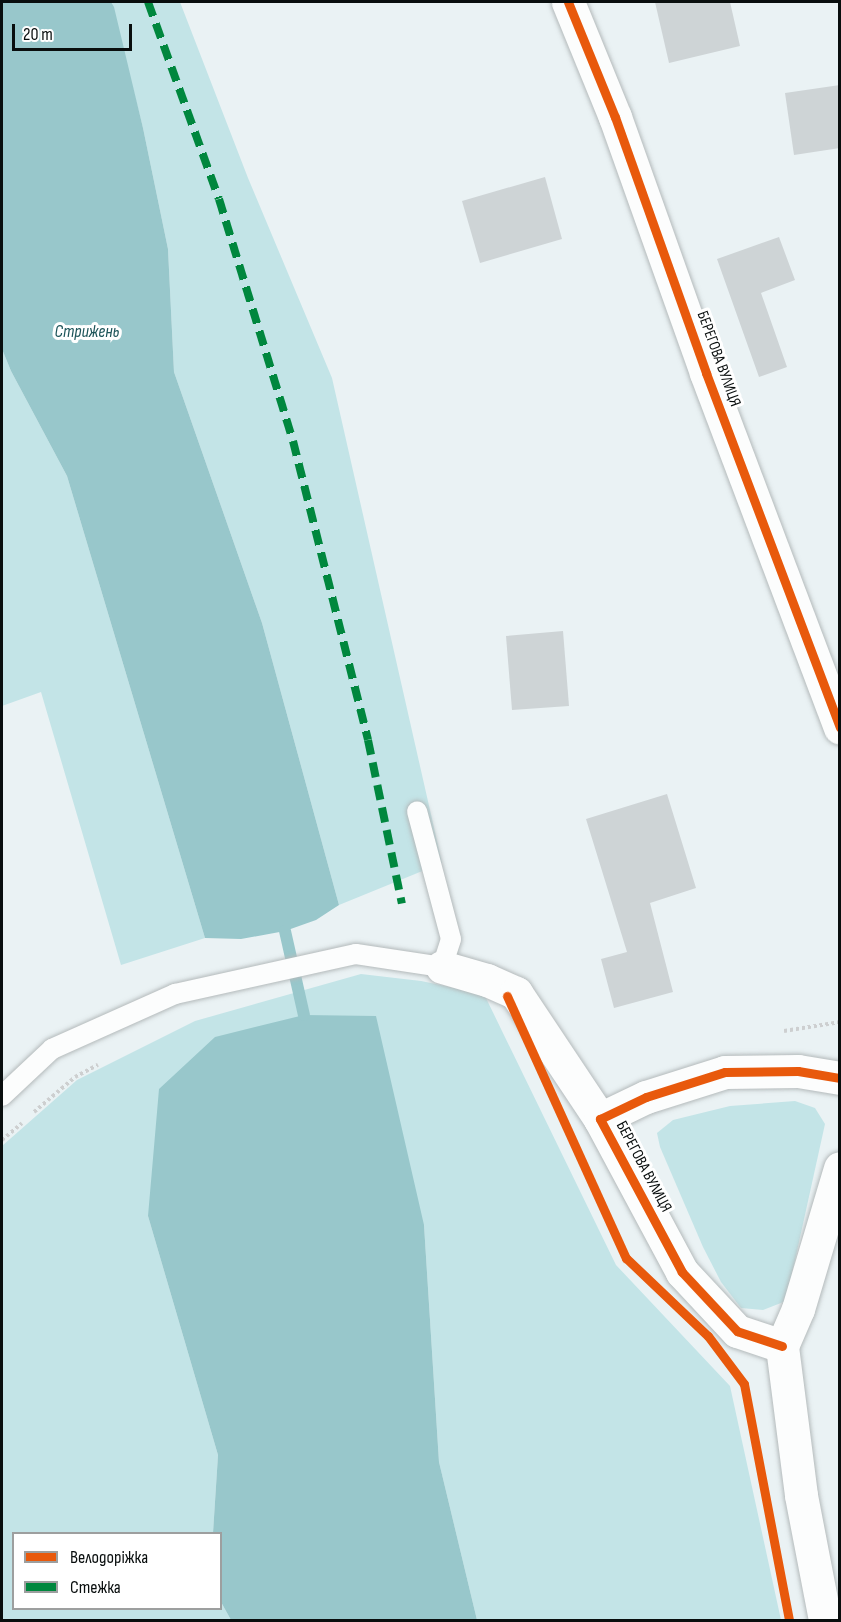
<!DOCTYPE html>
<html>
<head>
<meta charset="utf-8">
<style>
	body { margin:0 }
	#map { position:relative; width:841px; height:1622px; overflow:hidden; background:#eaf2f4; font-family:"Sofia Sans Condensed",sans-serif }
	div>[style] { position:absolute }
	.green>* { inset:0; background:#c3e4e7 }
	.water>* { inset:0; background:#98c7cb }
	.stream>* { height:12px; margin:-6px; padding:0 6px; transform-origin:6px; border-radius:6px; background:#98c7cb }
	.building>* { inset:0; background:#ced4d6 }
	.path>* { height:4px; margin-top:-2px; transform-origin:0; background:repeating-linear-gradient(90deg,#cdcfd0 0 3px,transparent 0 6px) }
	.roads { filter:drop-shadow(0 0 2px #b4babb) drop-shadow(0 0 2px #b4babb) }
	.service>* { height:20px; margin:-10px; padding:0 10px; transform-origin:10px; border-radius:10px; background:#fcfdfd }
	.minor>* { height:33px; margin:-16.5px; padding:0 16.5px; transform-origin:16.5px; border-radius:16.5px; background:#fcfdfd }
	.quiet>* { height:8px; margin-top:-4px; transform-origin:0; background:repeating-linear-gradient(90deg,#00873e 0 15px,transparent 0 23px) }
	.cycleway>* { height:9px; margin:-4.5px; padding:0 4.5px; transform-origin:4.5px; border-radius:4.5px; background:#e8590c }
	span { translate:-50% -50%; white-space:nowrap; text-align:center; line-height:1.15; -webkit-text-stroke:6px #fff; paint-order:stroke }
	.street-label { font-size:16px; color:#090e0e }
	.water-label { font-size:18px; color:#1e555a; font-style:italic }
	.frame { position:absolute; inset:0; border:3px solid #090e0e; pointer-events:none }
	.legend { position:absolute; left:12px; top:1532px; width:210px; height:78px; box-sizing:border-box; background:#fff; border:2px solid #9d9f9f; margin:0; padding:8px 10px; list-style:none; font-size:18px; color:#090e0e }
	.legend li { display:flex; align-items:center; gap:12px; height:30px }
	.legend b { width:30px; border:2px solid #9d9f9f }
	.scale { position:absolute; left:12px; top:24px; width:120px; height:27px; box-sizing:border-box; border:3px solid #090e0e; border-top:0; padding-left:8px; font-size:18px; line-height:21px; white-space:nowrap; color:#090e0e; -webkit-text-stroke:4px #fff; paint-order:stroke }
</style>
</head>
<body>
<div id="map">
	<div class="green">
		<div style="clip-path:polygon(111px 2px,180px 2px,248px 178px,332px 378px,442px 863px,339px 905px,262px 623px,174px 372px,168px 249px,143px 128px)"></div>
		<div style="clip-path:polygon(2px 349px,11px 371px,67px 476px,205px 938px,121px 965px,41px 692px,2px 706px)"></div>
		<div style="clip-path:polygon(361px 974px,421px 981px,484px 994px,616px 1265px,730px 1386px,781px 1620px,477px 1620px,439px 1462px,424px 1225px,148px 1216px,218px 1455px,213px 1533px,14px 1534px,14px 1608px,220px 1608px,221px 1602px,231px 1620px,2px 1620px,2px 1146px,77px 1080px,195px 1021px)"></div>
		<div style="clip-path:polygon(795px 1101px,815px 1108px,825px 1124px,786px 1301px,763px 1310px,741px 1308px,721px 1282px,703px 1247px,660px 1147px,657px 1133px,673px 1120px,730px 1106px)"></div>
	</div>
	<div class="water">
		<div style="clip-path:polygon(2px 2px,111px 2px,114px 7px,143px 128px,168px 249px,174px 372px,262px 623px,339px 905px,316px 920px,285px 931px,241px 939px,205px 938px,67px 476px,11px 371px,2px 349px)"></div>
		<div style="clip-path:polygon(304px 1015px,376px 1016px,424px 1225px,439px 1462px,477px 1620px,231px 1620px,221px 1602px,220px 1534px,213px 1533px,218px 1455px,148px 1216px,159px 1089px,215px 1037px)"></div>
	</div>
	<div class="stream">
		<div style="left:285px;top:931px;width:86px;rotate:77.3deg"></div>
	</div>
	<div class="building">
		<div style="clip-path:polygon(655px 2px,730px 2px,740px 46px,669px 63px)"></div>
		<div style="clip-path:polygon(840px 85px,840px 148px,794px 155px,785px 93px)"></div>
		<div style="clip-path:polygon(545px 177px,562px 239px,480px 263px,462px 201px)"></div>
		<div style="clip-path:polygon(779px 237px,795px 280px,761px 293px,787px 367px,759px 377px,717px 259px)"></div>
		<div style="clip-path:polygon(563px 631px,569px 706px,512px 710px,506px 636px)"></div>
		<div style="clip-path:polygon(667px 794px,696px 888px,650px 903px,673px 992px,614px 1008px,601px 959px,627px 952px,586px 819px)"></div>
	</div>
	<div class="path">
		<div style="left:784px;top:1031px;width:57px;rotate:-9.1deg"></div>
		<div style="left:34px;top:1112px;width:54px;rotate:-40.5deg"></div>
		<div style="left:75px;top:1077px;width:26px;rotate:-28deg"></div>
		<div style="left:2px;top:1140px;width:26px;rotate:-40deg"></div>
	</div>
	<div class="roads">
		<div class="service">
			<div style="left:2px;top:1096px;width:69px;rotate:-43.2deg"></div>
			<div style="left:52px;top:1049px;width:135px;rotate:-24.1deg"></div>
			<div style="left:175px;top:994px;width:185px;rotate:-12.5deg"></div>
			<div style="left:356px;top:954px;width:87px;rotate:8.6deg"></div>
			<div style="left:442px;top:967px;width:29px;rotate:-72deg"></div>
			<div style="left:451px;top:939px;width:132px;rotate:-104.9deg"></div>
		</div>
		<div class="minor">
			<div style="left:568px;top:2px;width:124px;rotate:67.8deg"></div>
			<div style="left:615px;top:117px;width:272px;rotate:70.4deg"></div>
			<div style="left:706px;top:373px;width:379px;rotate:69.3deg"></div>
			<div style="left:442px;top:967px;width:47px;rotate:16.1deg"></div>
			<div style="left:487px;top:980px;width:32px;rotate:24deg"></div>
			<div style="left:516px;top:993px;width:151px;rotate:56.3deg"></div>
			<div style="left:782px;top:1346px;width:47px;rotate:-161.6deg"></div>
			<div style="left:737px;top:1331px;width:81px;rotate:-133deg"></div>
			<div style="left:682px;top:1272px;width:174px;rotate:-118.2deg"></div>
			<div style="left:600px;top:1119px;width:51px;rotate:-25.6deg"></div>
			<div style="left:646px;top:1097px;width:83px;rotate:-17.6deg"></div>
			<div style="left:725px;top:1072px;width:73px;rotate:-0.8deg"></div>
			<div style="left:798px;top:1071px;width:43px;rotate:9.5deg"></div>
			<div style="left:825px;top:1620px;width:127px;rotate:-100.9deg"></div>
			<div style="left:801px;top:1495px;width:150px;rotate:-97.3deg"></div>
			<div style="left:782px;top:1346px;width:40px;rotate:-66.6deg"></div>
			<div style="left:798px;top:1309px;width:147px;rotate:-73.4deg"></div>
		</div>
	</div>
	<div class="quiet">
		<div style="left:148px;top:2px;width:209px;rotate:70.2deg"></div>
		<div style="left:219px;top:199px;width:253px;rotate:73deg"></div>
		<div style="left:293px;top:441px;width:308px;rotate:75.9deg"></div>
		<div style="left:368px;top:740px;width:167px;rotate:78.3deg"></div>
	</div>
	<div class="cycleway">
		<div style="left:568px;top:2px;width:124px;rotate:67.8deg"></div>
		<div style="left:615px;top:117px;width:272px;rotate:70.4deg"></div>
		<div style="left:706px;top:373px;width:379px;rotate:69.3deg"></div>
		<div style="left:507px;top:996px;width:288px;rotate:65.6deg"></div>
		<div style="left:626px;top:1258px;width:113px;rotate:43.6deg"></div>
		<div style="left:708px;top:1336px;width:60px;rotate:53.1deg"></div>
		<div style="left:744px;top:1384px;width:240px;rotate:79.2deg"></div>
		<div style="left:782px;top:1346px;width:47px;rotate:-161.6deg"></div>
		<div style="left:737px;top:1331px;width:81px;rotate:-133deg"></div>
		<div style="left:682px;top:1272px;width:174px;rotate:-118.2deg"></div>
		<div style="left:600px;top:1119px;width:51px;rotate:-25.6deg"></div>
		<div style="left:646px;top:1097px;width:83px;rotate:-17.6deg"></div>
		<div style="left:725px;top:1072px;width:73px;rotate:-0.8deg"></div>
		<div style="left:798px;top:1071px;width:43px;rotate:9.5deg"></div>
	</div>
	<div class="street-label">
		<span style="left:718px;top:359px;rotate:70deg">БЕРЕГОВА ВУЛИЦЯ</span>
		<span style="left:643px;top:1167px;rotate:62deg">БЕРЕГОВА ВУЛИЦЯ</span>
	</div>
	<div class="water-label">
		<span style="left:87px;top:332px">Стрижень</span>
	</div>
	<div class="frame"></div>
	<ul class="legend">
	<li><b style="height:8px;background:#e8590c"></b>Велодоріжка</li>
	<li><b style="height:8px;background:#00873e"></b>Стежка</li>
	</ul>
	<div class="scale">20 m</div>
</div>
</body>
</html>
